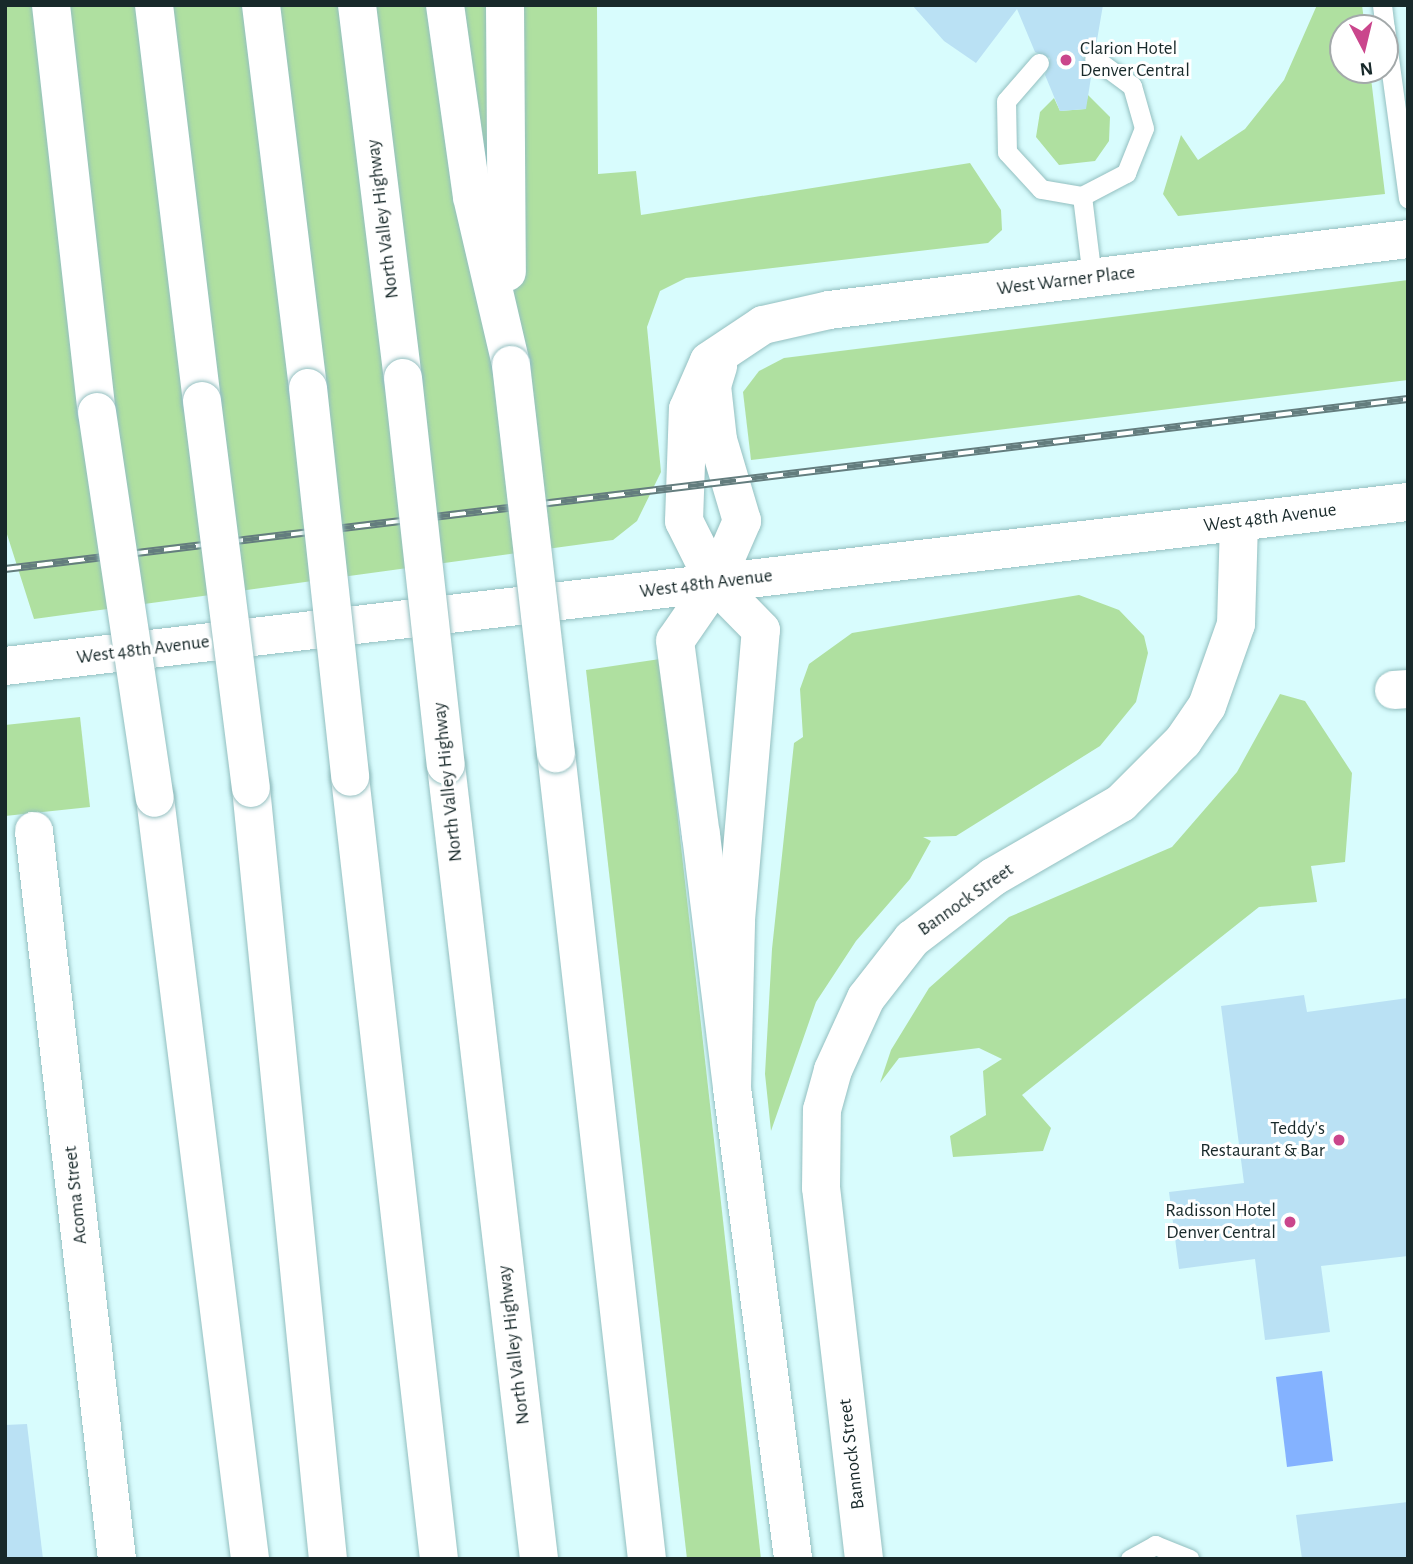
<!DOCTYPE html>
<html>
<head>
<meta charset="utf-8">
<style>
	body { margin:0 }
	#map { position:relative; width:1413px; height:1564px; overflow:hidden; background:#d8fcfd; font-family:"Alegreya Sans",sans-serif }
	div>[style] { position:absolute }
	.green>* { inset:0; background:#afe0a0 }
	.water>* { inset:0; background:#84b2ff }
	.building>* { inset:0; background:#bae1f4 }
	.roads { filter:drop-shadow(0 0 2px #93bfc0) drop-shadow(0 0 2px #93bfc0) }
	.lane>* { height:19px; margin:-9.5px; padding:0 9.5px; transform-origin:9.5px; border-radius:9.5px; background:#fff }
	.street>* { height:38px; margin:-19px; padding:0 19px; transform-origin:19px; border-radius:19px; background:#fff }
	.secondary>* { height:38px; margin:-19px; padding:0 19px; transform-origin:19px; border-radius:19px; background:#fff }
	.highway>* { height:38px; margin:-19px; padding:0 19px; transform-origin:19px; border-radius:19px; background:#fff }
	.rail>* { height:8px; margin-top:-4px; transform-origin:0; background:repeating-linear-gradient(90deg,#fff 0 16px,#647d7e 0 32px); box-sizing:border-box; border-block:2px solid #647d7e }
	.bridges { filter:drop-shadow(0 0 2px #93bfc0) drop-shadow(0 0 2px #93bfc0) }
	.highway-bridge>* { height:38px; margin:-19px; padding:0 19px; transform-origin:19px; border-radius:19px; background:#fff }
	.dots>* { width:19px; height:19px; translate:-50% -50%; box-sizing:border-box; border:4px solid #fff; border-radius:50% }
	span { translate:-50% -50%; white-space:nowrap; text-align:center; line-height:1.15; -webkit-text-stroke:6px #fff; paint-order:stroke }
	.poi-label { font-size:19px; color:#18292a }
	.left { translate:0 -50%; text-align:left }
	.right { translate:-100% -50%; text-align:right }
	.street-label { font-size:19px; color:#18292a }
	.frame { position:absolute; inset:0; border:7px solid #18292a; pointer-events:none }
	.north { position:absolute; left:1329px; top:14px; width:70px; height:70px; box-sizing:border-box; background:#fff; border:2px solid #a3a9aa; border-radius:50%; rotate:173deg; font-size:19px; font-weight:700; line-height:28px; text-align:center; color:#18292a }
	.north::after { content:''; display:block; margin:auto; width:24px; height:32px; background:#ca468c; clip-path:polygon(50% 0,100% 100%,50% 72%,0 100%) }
</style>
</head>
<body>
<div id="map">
	<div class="green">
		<div style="clip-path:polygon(5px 5px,597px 5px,598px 174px,636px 171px,641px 215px,970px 163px,1001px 210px,1002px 230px,988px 243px,686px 278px,660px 291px,647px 327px,661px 472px,637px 521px,613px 540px,34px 619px,5px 528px)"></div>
		<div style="clip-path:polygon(1317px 5px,1362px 5px,1365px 28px,1343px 28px,1343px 70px,1370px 70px,1385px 194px,1178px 216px,1163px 194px,1181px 135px,1198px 160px,1245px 129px,1284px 80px)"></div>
		<div style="clip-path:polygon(1088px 95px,1110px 117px,1109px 141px,1095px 161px,1059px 165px,1036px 137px,1040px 112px,1054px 98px,1060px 111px,1085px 109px)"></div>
		<div style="clip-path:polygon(1408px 280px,1408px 380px,751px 460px,743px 392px,759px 371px,784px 358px)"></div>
		<div style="clip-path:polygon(1079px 595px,1119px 610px,1144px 636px,1148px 653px,1136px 702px,1100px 746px,956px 836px,923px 837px,931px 841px,910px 879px,856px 941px,816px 1002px,771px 1131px,765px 1074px,772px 949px,794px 743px,803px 737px,800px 689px,809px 664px,852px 633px)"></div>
		<div style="clip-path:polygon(660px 659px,761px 1559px,687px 1559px,586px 670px)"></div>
		<div style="clip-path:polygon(1280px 694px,1305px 701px,1352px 773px,1345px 862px,1311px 866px,1317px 902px,1259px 907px,1022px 1095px,1051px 1128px,1043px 1151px,953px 1157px,950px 1136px,986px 1115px,983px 1071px,1002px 1059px,979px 1048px,899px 1058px,880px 1083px,891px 1050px,929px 988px,1009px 917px,1172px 847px,1237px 772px)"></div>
		<div style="clip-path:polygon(80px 717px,90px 807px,5px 816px,5px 725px)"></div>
	</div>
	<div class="water">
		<div style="clip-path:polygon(1322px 1371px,1333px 1461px,1287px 1467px,1276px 1377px)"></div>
	</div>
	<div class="building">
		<div style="clip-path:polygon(912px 5px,1103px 5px,1096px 46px,1082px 56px,1092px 71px,1086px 109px,1060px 111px,1045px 75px,1050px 58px,1035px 52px,1017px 9px,976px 63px,944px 41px)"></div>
		<div style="clip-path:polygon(1304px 995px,1307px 1012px,1408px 998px,1408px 1256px,1321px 1266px,1330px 1332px,1265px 1340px,1255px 1259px,1179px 1269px,1169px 1192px,1244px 1183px,1221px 1006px)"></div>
		<div style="clip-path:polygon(27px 1424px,43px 1559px,5px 1559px,5px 1425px)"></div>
		<div style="clip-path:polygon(1408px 1502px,1408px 1559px,1302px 1559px,1296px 1515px)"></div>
	</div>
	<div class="roads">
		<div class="lane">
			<div style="left:1382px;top:5px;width:23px;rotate:83deg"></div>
			<div style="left:1385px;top:28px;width:172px;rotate:82.3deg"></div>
			<div style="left:1039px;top:63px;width:50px;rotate:131deg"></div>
			<div style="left:1006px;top:101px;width:51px;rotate:88.9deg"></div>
			<div style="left:1007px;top:152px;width:50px;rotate:47.4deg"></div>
			<div style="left:1041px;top:189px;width:42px;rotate:9.7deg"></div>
			<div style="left:1082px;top:196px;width:50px;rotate:-27.6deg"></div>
			<div style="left:1126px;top:173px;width:48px;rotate:-68.2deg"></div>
			<div style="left:1144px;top:128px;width:44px;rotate:-105.9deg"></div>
			<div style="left:1132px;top:86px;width:47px;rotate:-143.6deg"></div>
			<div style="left:1082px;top:196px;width:83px;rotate:83deg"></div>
			<div style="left:1130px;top:1559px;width:29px;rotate:-29deg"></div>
			<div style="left:1155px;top:1545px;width:37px;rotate:22deg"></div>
		</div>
		<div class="street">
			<div style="left:715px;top:583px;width:69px;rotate:-116.6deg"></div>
			<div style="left:684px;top:521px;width:112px;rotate:-88deg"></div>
			<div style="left:688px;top:409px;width:52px;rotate:-66.4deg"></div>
			<div style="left:709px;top:361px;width:65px;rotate:-33.7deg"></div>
			<div style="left:763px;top:325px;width:68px;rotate:-12.8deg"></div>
			<div style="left:829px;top:310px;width:583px;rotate:-6.99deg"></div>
			<div style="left:715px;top:583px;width:68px;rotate:-66.5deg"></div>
			<div style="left:742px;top:521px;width:84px;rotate:-106.5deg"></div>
			<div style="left:718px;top:440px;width:54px;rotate:-96.3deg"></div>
			<div style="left:712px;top:386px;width:21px;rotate:-73deg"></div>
			<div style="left:1394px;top:690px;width:14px;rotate:-4deg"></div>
			<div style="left:34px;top:831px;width:733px;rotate:83.5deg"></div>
		</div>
		<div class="secondary">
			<div style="left:5px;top:666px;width:1413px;rotate:-6.67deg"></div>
			<div style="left:864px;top:1559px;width:373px;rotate:-96.6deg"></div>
			<div style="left:821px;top:1188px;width:78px;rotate:-89.3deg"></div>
			<div style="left:822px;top:1110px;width:41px;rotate:-74.6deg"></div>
			<div style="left:833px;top:1070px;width:79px;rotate:-65.4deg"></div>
			<div style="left:866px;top:998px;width:75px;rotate:-52.1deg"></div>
			<div style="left:912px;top:939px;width:102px;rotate:-37.4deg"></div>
			<div style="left:993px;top:877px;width:148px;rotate:-30deg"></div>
			<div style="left:1121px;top:803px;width:88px;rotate:-45deg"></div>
			<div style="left:1183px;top:741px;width:42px;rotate:-55.6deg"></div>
			<div style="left:1207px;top:706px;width:87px;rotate:-70.5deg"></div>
			<div style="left:1236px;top:624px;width:102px;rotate:-88.3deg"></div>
		</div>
		<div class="highway">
			<div style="left:51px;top:5px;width:410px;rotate:83.6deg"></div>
			<div style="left:154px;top:5px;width:399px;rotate:83.1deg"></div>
			<div style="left:261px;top:5px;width:386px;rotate:83deg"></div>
			<div style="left:357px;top:5px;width:376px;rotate:83deg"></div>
			<div style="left:445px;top:5px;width:194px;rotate:82deg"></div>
			<div style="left:472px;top:197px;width:172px;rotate:76.9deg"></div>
			<div style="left:505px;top:5px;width:267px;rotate:89.6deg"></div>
			<div style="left:556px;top:753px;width:811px;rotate:83.56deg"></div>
			<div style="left:446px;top:765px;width:799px;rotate:83.32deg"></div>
			<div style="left:350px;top:777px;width:787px;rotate:83.51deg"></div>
			<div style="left:251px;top:788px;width:775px;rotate:84.3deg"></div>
			<div style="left:155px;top:798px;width:767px;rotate:82.88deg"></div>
			<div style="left:732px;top:1088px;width:168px;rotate:-88.6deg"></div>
			<div style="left:736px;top:920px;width:291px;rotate:-85.1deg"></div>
			<div style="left:761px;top:630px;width:66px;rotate:-134.4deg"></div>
			<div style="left:715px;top:583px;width:70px;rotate:124.6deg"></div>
			<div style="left:675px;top:641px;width:196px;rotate:82.4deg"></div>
			<div style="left:701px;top:835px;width:255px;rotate:83deg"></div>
			<div style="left:732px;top:1088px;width:475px;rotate:82.6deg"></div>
		</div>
	</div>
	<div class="rail">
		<div style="left:5px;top:569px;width:1413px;rotate:-6.91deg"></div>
	</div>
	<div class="bridges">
		<div class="highway-bridge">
			<div style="left:511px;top:365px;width:391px;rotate:83.4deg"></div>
			<div style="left:403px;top:378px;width:389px;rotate:83.7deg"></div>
			<div style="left:308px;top:388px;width:391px;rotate:83.8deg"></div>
			<div style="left:202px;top:401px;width:390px;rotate:82.8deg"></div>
			<div style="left:97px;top:412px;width:390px;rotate:81.5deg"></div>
		</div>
	</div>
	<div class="dots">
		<div style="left:1066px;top:60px;background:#ca468c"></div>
		<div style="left:1339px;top:1140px;background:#ca468c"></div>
		<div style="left:1290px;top:1222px;background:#ca468c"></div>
	</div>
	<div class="poi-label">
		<span class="left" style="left:1080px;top:60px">Clarion Hotel<br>Denver Central</span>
		<span class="right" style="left:1325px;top:1140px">Teddy's<br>Restaurant &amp; Bar</span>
		<span class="right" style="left:1276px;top:1222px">Radisson Hotel<br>Denver Central</span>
	</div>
	<div class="street-label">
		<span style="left:383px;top:219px;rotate:-97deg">North Valley Highway</span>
		<span style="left:1066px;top:281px;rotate:-7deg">West Warner Place</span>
		<span style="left:1270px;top:518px;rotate:-7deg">West 48th Avenue</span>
		<span style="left:706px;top:584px;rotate:-7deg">West 48th Avenue</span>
		<span style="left:143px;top:650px;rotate:-7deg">West 48th Avenue</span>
		<span style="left:448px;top:782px;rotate:-96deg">North Valley Highway</span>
		<span style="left:966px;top:900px;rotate:-35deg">Bannock Street</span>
		<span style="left:76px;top:1195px;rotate:-96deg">Acoma Street</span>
		<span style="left:514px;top:1345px;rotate:-97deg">North Valley Highway</span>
		<span style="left:852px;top:1454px;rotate:-97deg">Bannock Street</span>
	</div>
	<div class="frame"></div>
	<div class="north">N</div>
</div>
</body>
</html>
